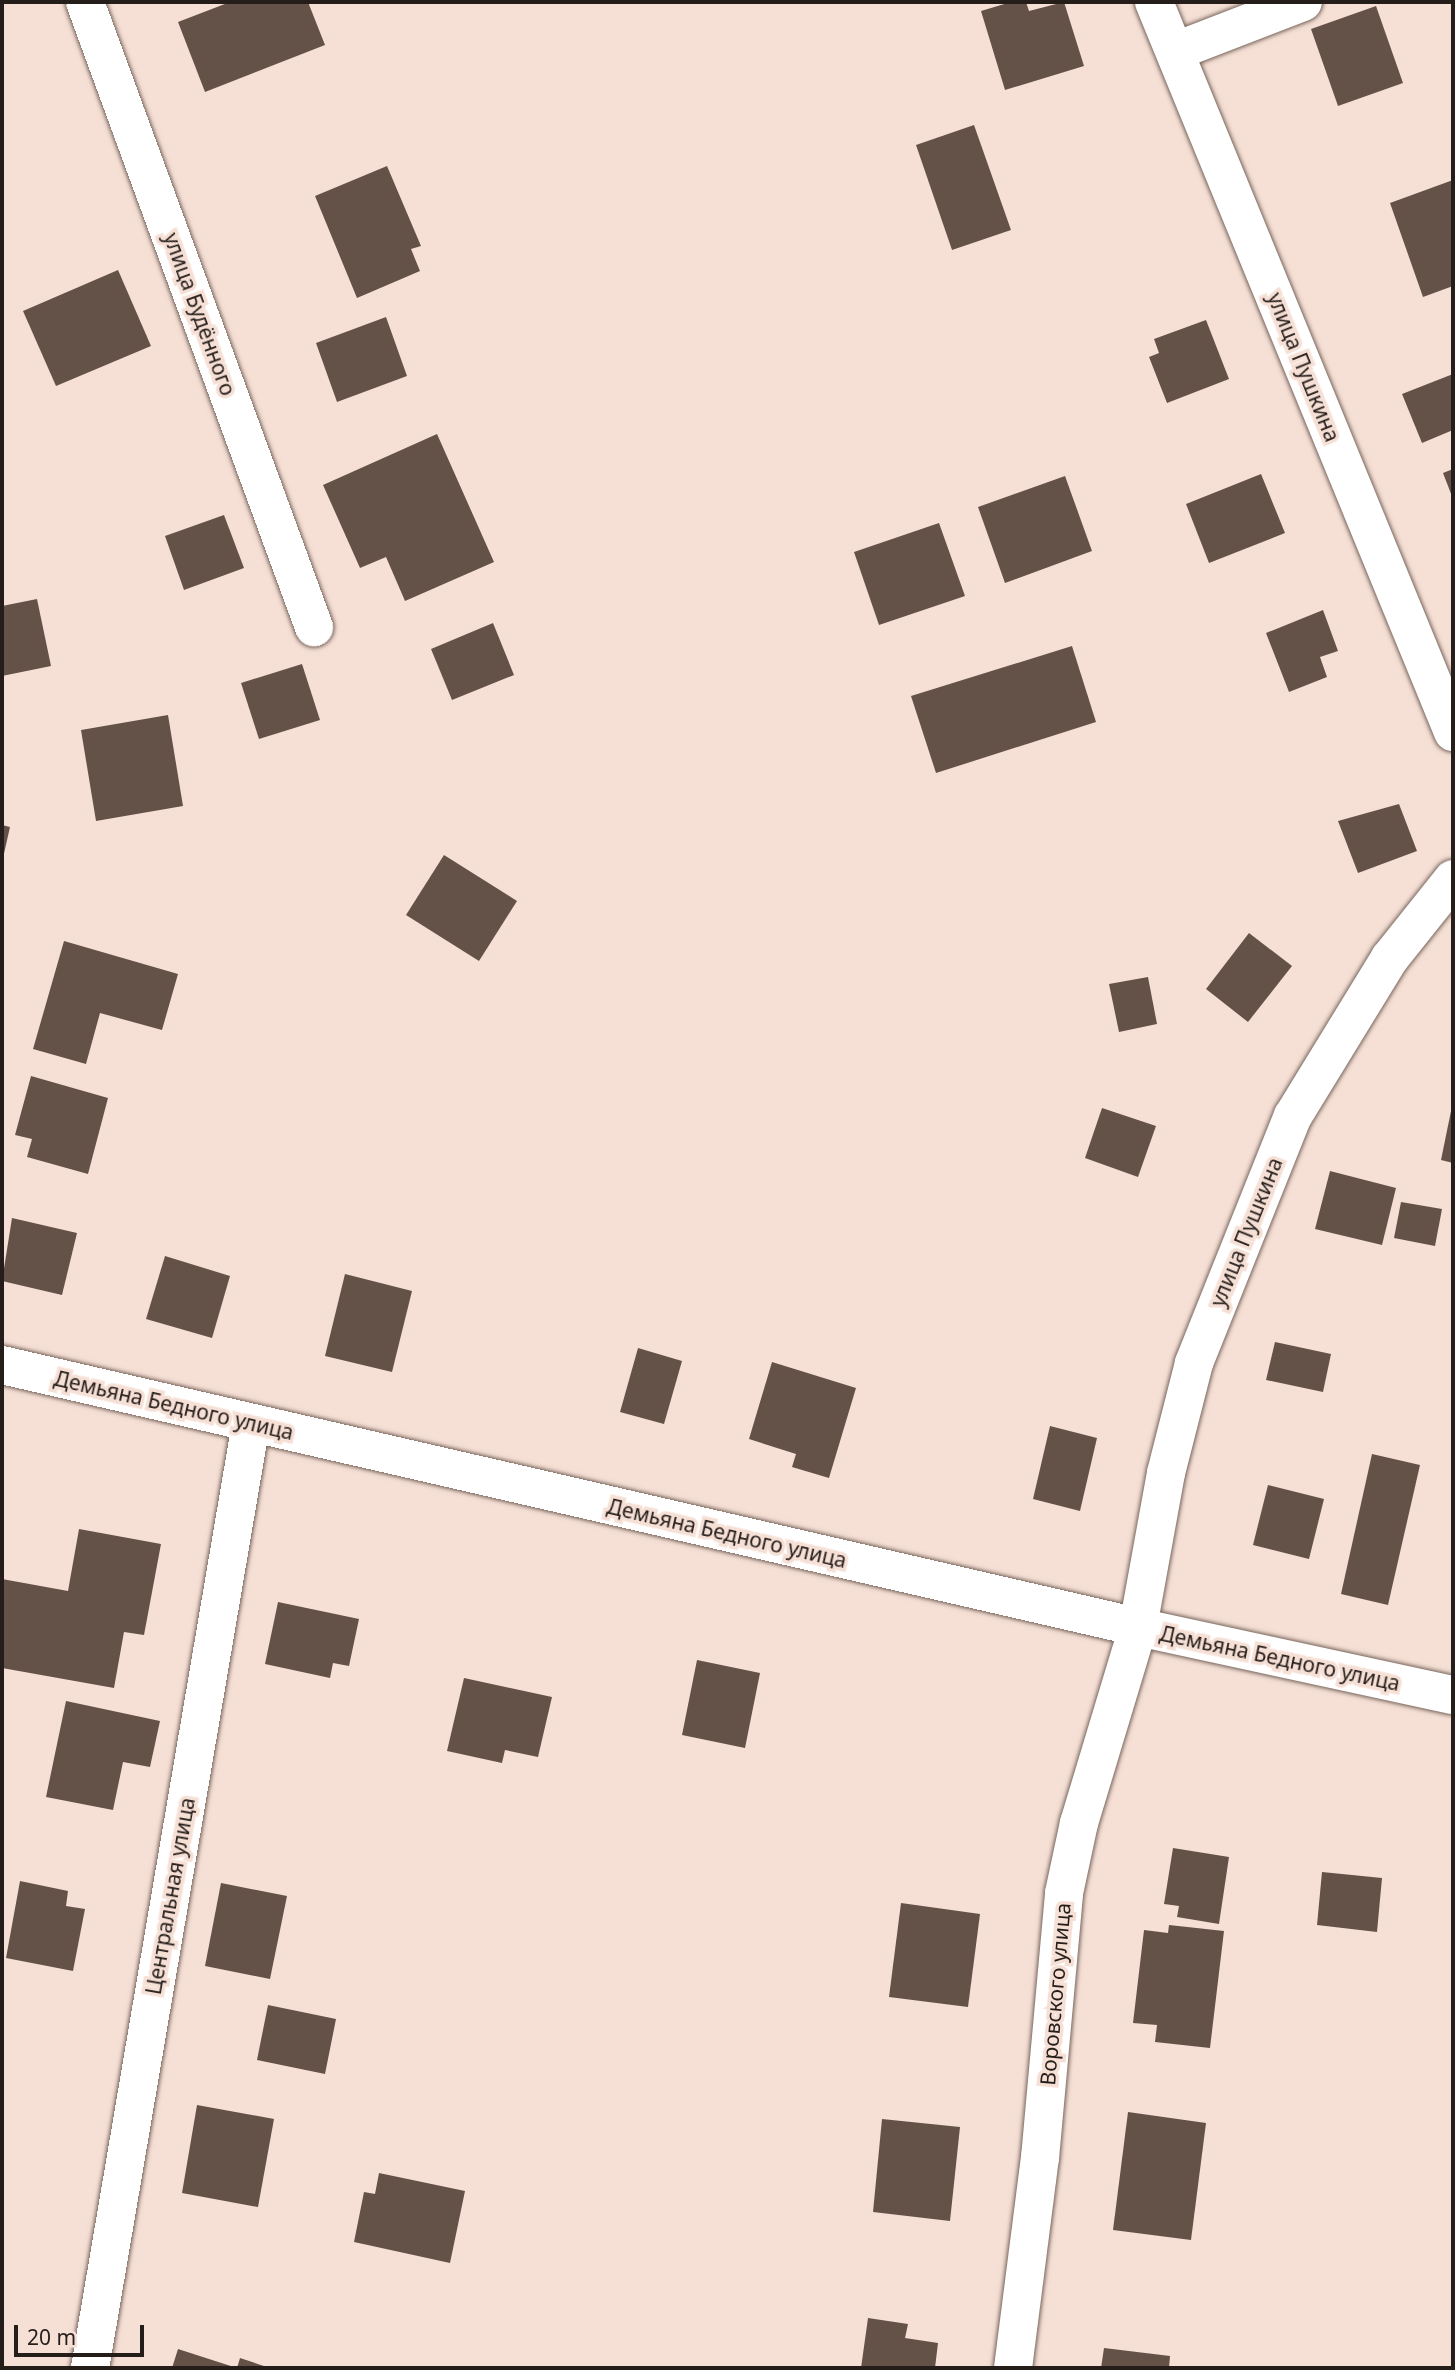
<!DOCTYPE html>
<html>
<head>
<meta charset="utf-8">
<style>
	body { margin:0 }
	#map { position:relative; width:1455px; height:2370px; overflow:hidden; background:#f6e0d6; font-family:"Noto Sans",sans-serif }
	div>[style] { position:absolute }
	.building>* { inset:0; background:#645249 }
	.roads { filter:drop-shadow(0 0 2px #78655c) drop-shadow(0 0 2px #78655c) }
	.minor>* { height:38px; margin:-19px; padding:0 19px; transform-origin:19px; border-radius:19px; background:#fff }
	span { translate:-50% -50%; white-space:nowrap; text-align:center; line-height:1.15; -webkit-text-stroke:7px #f6e0d6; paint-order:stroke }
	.street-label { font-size:21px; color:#251d1a }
	.frame { position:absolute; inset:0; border:4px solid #251d1a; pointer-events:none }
	.scale { position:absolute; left:14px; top:2325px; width:130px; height:32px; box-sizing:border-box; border:4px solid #251d1a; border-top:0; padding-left:9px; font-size:21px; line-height:24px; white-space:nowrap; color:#251d1a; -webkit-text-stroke:5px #f6e0d6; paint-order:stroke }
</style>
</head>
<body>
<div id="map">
	<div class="building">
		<div style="clip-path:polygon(230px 2px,308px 2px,325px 45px,205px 92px,178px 22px)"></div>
		<div style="clip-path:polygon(1011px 2px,1026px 2px,1029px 11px,1064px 2px,1084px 66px,1005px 90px,981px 11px)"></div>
		<div style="clip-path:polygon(1376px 6px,1403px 83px,1338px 106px,1311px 29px)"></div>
		<div style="clip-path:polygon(974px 125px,1011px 230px,952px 250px,916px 145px)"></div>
		<div style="clip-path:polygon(387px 166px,421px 246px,411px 249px,420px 271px,357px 298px,315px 196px)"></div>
		<div style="clip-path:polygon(1453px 180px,1453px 286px,1423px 297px,1390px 203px)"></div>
		<div style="clip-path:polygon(118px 270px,151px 346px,56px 386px,23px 311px)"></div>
		<div style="clip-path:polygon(386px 317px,407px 376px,337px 402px,316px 343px)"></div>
		<div style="clip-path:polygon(1206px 320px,1229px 379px,1167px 403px,1149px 357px,1159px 353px,1154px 339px)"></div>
		<div style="clip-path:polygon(1453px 374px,1453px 430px,1422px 443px,1402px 394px)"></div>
		<div style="clip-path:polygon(437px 434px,494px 562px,405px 601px,386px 557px,360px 568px,323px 485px)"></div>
		<div style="clip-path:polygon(1453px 469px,1453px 499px,1443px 473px)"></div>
		<div style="clip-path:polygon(1261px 474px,1285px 533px,1209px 563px,1186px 504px)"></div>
		<div style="clip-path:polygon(1065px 476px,1092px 551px,1005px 583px,978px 507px)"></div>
		<div style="clip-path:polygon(224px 515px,244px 568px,184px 590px,165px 536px)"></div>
		<div style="clip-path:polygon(939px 523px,965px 596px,879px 625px,854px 552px)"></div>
		<div style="clip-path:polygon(37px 599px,51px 666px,2px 676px,2px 606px)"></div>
		<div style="clip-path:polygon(1323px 610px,1338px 651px,1320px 657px,1327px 677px,1289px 692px,1266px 633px)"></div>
		<div style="clip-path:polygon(493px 623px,514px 675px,452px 700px,431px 649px)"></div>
		<div style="clip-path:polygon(1072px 646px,1096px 722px,936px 773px,911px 696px)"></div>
		<div style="clip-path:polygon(302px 664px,320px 720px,259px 739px,241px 683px)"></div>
		<div style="clip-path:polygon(168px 715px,183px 806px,96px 821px,81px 730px)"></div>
		<div style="clip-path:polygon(1399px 804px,1417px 851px,1358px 873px,1338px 821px)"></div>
		<div style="clip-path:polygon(2px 825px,10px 827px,3px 858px,2px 858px)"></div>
		<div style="clip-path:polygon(444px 855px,517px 901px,479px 961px,406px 915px)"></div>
		<div style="clip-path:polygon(1249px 933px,1292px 966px,1248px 1022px,1206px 989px)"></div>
		<div style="clip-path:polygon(64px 941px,178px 974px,162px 1030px,100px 1013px,86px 1064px,33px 1049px)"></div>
		<div style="clip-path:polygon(1148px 977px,1157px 1024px,1119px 1032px,1109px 984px)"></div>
		<div style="clip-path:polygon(31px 1076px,108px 1098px,88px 1174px,27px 1157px,32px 1139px,15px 1135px)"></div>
		<div style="clip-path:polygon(1102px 1108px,1156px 1126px,1138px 1177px,1085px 1158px)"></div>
		<div style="clip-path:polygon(1451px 1111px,1453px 1112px,1453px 1163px,1441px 1160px)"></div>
		<div style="clip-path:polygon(1330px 1171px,1396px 1188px,1382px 1245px,1315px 1229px)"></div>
		<div style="clip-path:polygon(1401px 1202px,1442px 1209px,1435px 1246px,1394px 1238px)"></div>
		<div style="clip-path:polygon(12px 1218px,77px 1233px,62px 1295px,2px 1281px)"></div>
		<div style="clip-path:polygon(165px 1256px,230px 1276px,212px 1338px,146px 1319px)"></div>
		<div style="clip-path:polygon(345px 1274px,412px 1291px,392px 1372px,325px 1356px)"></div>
		<div style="clip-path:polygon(1275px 1342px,1331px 1354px,1323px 1392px,1266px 1380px)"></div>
		<div style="clip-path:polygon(638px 1348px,682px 1361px,664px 1424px,620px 1412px)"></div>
		<div style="clip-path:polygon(772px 1362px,856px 1388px,829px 1478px,792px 1467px,796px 1454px,749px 1439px)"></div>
		<div style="clip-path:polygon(1050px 1426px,1097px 1438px,1080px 1511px,1033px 1499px)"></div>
		<div style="clip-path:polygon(1372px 1454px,1420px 1465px,1388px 1605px,1341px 1594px)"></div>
		<div style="clip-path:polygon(1268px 1485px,1324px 1499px,1309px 1559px,1253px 1545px)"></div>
		<div style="clip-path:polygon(79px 1529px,161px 1544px,144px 1635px,124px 1632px,114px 1688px,2px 1668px,2px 1579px,68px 1591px)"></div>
		<div style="clip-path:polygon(278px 1602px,359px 1619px,349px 1666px,333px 1663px,330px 1678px,265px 1664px)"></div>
		<div style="clip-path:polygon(697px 1660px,760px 1673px,745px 1748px,682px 1735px)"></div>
		<div style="clip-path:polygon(464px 1678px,552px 1697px,538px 1757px,505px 1750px,502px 1763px,447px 1751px)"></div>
		<div style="clip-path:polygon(66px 1701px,160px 1721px,150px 1767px,123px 1762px,113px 1810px,46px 1797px)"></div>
		<div style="clip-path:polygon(1173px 1848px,1229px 1857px,1219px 1924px,1177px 1917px,1179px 1906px,1164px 1904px)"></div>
		<div style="clip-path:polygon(1322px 1872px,1382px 1878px,1377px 1932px,1317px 1925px)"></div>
		<div style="clip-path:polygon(20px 1881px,68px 1891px,66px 1906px,85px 1909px,73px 1971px,6px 1958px)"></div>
		<div style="clip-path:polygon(221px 1883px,287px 1896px,270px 1979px,205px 1966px)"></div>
		<div style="clip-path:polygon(901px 1903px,980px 1914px,968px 2007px,889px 1997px)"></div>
		<div style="clip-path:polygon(1169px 1925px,1224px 1931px,1210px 2048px,1155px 2042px,1157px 2025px,1133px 2023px,1144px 1930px,1168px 1933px)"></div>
		<div style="clip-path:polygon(268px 2005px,336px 2019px,325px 2074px,257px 2060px)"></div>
		<div style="clip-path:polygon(197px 2105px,274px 2119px,258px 2207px,182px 2193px)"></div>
		<div style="clip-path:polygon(1128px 2112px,1206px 2123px,1191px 2240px,1113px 2230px)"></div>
		<div style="clip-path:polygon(882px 2119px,960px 2127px,950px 2221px,873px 2212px)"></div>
		<div style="clip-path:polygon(379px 2173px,465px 2191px,450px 2263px,354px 2242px,364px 2192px,375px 2194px)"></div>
		<div style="clip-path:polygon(868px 2318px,908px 2324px,905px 2338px,938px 2343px,935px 2368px,861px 2368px)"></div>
		<div style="clip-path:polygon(1104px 2348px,1170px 2356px,1169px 2368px,1101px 2368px)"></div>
		<div style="clip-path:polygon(178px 2349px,237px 2368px,240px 2358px,270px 2368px,172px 2368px)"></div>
	</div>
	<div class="roads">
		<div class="minor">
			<div style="left:85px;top:2px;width:666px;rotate:69.88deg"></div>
			<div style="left:1154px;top:2px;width:789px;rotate:67.73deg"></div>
			<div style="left:1176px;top:51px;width:136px;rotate:-21.1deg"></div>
			<div style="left:2px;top:1365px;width:1166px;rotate:12.99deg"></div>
			<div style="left:1138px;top:1627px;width:322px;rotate:12.2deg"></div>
			<div style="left:90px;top:2368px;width:959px;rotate:-80.33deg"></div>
			<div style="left:1013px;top:2368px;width:212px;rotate:-82.7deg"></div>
			<div style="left:1040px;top:2158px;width:266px;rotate:-84.8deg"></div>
			<div style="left:1064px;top:1893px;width:72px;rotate:-77.9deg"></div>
			<div style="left:1079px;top:1823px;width:205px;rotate:-73.2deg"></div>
			<div style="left:1138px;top:1627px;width:157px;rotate:-79.7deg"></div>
			<div style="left:1166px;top:1473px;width:114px;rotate:-75.7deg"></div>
			<div style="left:1194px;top:1363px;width:266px;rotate:-68.2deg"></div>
			<div style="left:1293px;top:1116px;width:185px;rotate:-58.5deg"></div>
			<div style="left:1390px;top:958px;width:101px;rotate:-51.4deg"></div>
		</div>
	</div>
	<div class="street-label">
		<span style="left:200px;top:314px;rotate:70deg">улица Будённого</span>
		<span style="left:1304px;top:367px;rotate:68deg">улица Пушкина</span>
		<span style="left:1246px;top:1232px;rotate:-68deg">улица Пушкина</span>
		<span style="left:174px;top:1405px;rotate:13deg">Демьяна Бедного улица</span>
		<span style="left:727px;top:1533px;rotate:13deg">Демьяна Бедного улица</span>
		<span style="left:1280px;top:1658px;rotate:12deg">Демьяна Бедного улица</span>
		<span style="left:170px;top:1896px;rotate:-80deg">Центральная улица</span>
		<span style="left:1055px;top:1994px;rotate:-85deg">Воровского улица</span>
	</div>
	<div class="frame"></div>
	<div class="scale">20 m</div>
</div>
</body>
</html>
